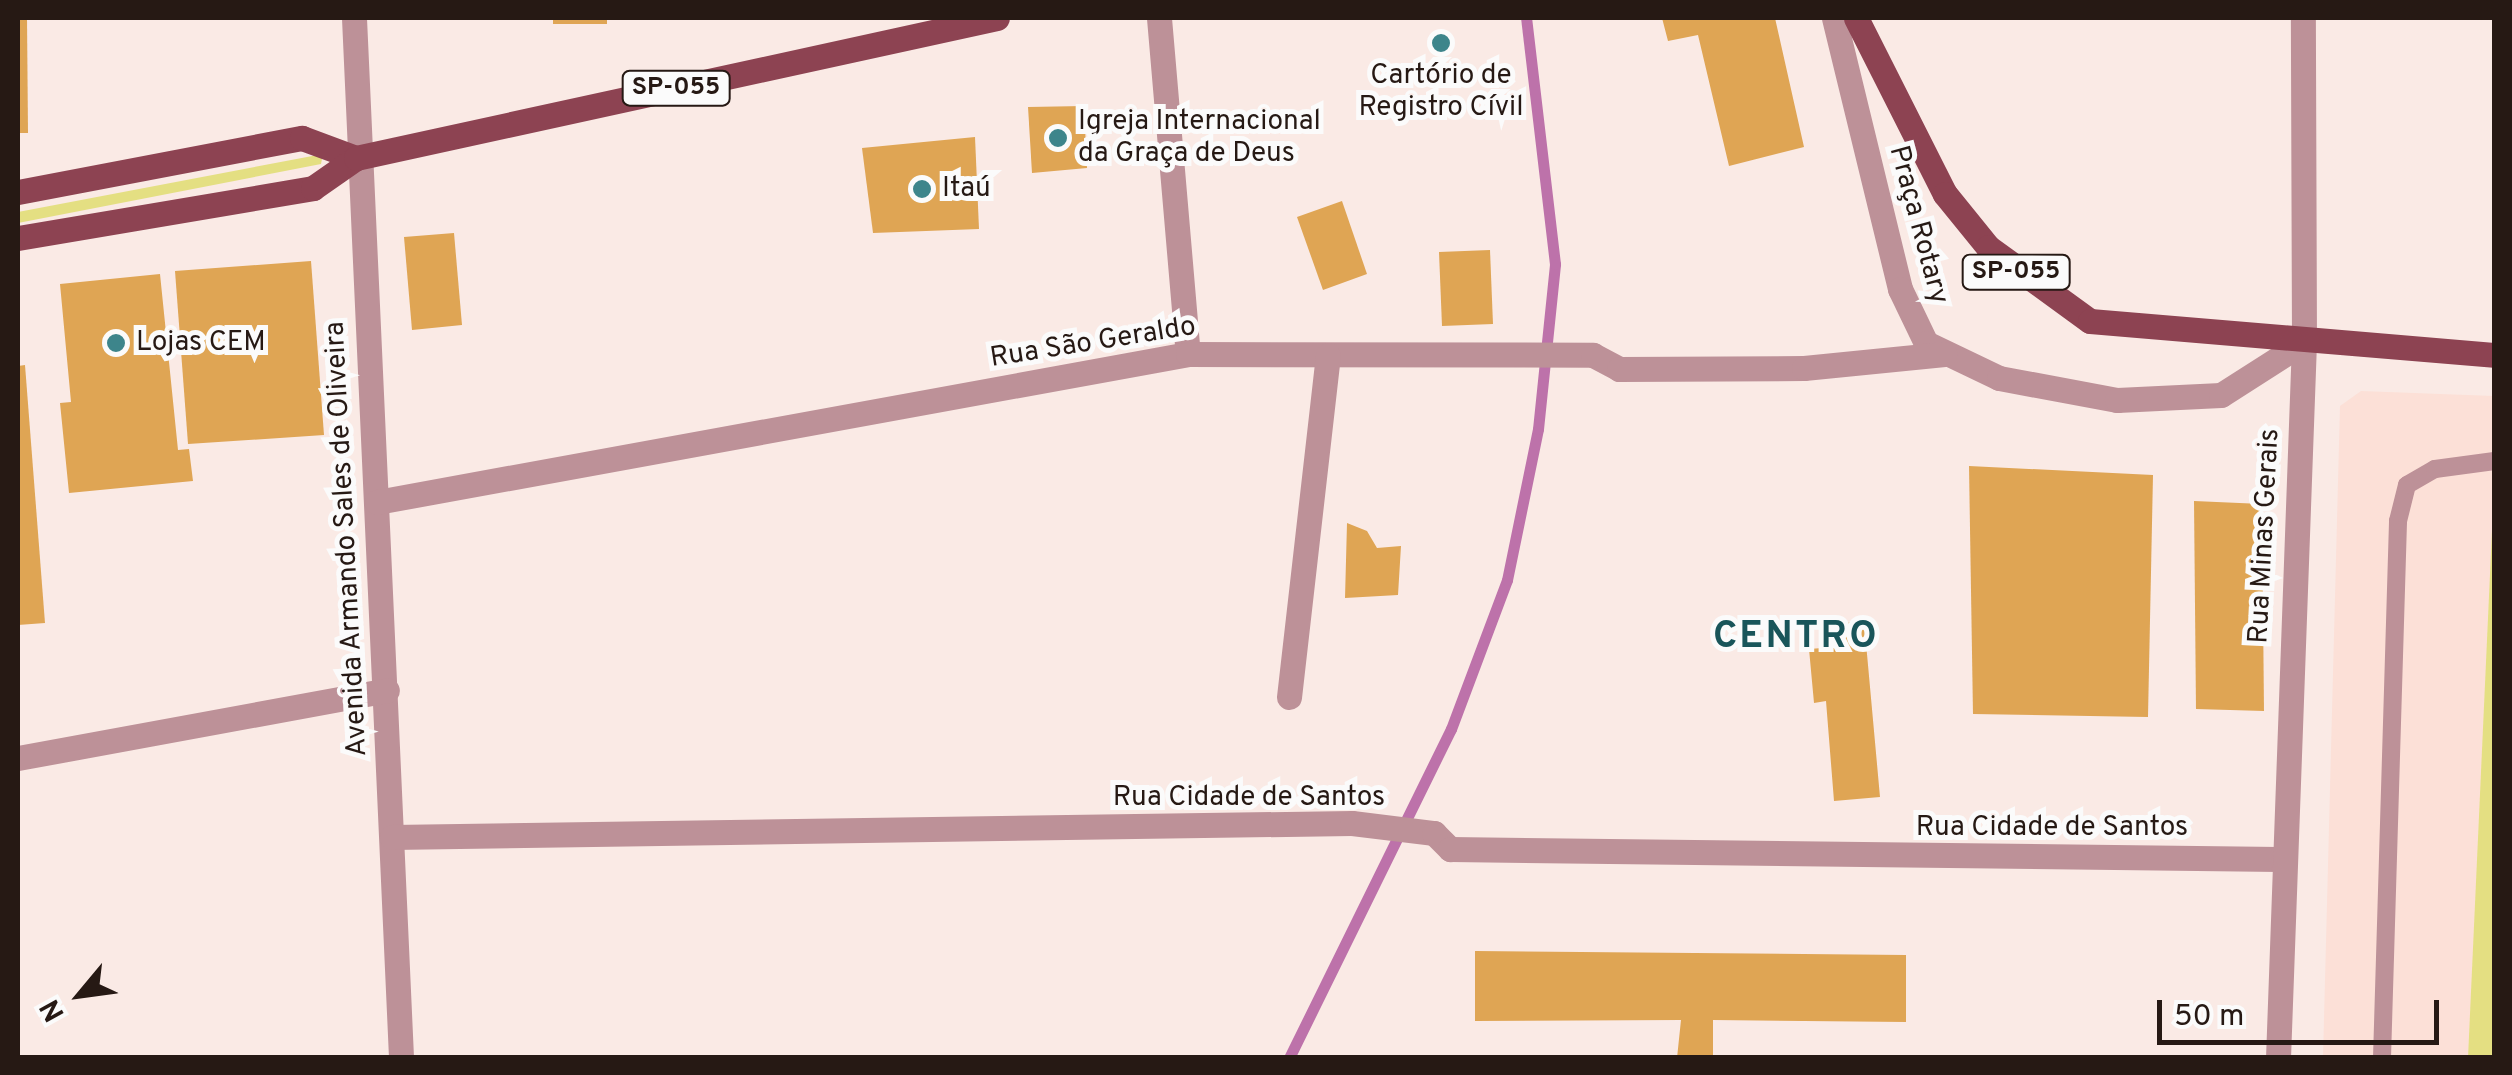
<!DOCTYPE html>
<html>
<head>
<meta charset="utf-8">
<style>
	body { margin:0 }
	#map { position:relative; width:2512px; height:1075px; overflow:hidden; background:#faeae5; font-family:Overpass,sans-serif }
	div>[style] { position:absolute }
	.built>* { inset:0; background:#fce0d7 }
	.green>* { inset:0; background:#e4df82 }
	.stream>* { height:11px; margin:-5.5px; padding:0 5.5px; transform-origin:5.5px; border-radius:5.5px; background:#bd72aa }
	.building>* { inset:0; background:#dfa554 }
	.lane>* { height:18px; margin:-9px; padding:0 9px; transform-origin:9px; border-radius:9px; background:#bd9198 }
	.street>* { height:25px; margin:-12.5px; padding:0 12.5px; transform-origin:12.5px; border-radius:12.5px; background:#bd9198 }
	.primary>* { height:25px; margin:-12.5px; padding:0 12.5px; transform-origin:12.5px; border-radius:12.5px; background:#8d4352 }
	.dots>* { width:28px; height:28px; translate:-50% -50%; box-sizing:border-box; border:5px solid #fbfbfb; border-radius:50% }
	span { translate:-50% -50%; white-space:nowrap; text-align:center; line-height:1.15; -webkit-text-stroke:10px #fbfbfb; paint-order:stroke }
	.shield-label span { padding:2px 8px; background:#fbfbfb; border:2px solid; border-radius:8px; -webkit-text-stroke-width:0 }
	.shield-label { font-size:25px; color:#261914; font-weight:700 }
	.poi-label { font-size:28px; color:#261914 }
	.left { translate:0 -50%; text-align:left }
	.street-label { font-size:28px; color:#261914 }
	.district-label { font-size:38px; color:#19555a; font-weight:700; letter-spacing:2.5px }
	.frame { position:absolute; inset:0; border:20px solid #261914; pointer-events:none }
	.north { position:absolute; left:30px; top:945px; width:100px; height:100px; -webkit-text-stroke:8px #fbfbfb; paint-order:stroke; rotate:241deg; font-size:28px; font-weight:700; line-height:40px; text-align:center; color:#261914 }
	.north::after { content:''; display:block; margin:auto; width:35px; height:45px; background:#261914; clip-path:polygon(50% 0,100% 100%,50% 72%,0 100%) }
	.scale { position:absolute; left:2157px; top:1000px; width:282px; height:45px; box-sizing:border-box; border:5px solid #261914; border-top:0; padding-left:12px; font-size:30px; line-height:35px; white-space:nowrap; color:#261914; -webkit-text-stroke:8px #fbfbfb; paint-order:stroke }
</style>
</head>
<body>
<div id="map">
	<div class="built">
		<div style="clip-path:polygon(2361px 391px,2494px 396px,2494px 1057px,2323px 1058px,2340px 406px)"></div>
	</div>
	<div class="green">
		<div style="clip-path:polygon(323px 154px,321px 164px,18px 223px,18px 212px)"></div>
		<div style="clip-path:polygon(2494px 528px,2494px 1057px,2468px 1058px,2492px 530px)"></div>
	</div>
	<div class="stream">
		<div style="left:1289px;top:1058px;width:367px;rotate:-63.8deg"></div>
		<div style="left:1451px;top:729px;width:159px;rotate:-69.4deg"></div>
		<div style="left:1507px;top:580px;width:154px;rotate:-78.4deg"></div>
		<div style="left:1538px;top:429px;width:166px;rotate:-84.1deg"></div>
		<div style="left:1555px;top:264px;width:248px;rotate:-96.7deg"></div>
	</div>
	<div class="building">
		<div style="clip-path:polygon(18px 18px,27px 18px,28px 133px,18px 133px)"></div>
		<div style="clip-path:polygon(553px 18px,607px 18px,607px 24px,553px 24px)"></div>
		<div style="clip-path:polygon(1662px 18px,1775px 18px,1804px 147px,1729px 166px,1698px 35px,1668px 41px)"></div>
		<div style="clip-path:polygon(1084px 106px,1087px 168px,1032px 173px,1028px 107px)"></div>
		<div style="clip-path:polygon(975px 137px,979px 229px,873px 233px,862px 148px)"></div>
		<div style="clip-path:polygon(1342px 201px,1367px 274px,1323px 290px,1297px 217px)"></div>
		<div style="clip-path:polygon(454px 233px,462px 325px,412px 330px,404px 237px)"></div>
		<div style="clip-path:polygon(1490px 250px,1493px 324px,1442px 326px,1439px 252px)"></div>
		<div style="clip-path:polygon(311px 261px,324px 435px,188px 444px,175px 271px)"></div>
		<div style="clip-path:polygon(160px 274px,178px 450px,189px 449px,193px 481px,69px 493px,60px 403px,71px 402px,60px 284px)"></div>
		<div style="clip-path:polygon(25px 365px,45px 623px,18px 625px,18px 366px)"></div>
		<div style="clip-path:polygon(1969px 466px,2153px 475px,2148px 717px,1973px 714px)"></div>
		<div style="clip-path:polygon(2194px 501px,2262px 504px,2264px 711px,2196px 709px)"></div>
		<div style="clip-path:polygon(1347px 523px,1367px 531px,1377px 548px,1401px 546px,1398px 595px,1345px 598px)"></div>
		<div style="clip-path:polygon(1864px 621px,1880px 797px,1834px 801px,1826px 701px,1814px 703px,1809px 649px,1836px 647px,1834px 624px)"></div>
		<div style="clip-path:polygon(1475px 951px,1906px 955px,1906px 1022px,1713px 1020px,1713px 1058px,1677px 1058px,1681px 1020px,1475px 1021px)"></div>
	</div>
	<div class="lane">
		<div style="left:2382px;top:1058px;width:537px;rotate:-88.29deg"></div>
		<div style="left:2398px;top:521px;width:37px;rotate:-76deg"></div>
		<div style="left:2407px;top:485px;width:32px;rotate:-30deg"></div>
		<div style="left:2435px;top:469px;width:60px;rotate:-7.7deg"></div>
	</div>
	<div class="street">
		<div style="left:354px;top:18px;width:1041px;rotate:87.41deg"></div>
		<div style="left:1159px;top:18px;width:337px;rotate:85.1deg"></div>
		<div style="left:1834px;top:18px;width:279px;rotate:76.3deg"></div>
		<div style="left:1900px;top:289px;width:60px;rotate:64.3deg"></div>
		<div style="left:1926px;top:343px;width:81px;rotate:25.6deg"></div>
		<div style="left:1999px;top:378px;width:120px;rotate:10.6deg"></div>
		<div style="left:2117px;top:400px;width:104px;rotate:-2.8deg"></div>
		<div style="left:2221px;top:395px;width:98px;rotate:-32.6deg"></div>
		<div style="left:377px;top:502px;width:824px;rotate:-10.34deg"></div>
		<div style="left:1188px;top:354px;width:405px;rotate:0.1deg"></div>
		<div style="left:1593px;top:355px;width:30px;rotate:28deg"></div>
		<div style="left:1619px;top:369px;width:185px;rotate:-0.3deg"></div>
		<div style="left:1804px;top:368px;width:141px;rotate:-5.7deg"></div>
		<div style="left:1289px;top:697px;width:344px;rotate:-83.5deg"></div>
		<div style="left:18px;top:758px;width:375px;rotate:-10.4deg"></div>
		<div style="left:392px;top:837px;width:960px;rotate:-0.84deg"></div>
		<div style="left:1352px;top:823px;width:83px;rotate:7deg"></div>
		<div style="left:1434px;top:833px;width:23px;rotate:45deg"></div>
		<div style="left:1450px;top:849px;width:829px;rotate:0.69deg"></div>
		<div style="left:2278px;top:1058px;width:716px;rotate:-87.92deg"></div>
		<div style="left:2304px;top:342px;width:324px;rotate:-90.2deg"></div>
	</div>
	<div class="primary">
		<div style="left:1856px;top:18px;width:197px;rotate:63.2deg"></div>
		<div style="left:1945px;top:194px;width:68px;rotate:50.9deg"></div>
		<div style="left:1988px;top:247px;width:126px;rotate:36deg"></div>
		<div style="left:2090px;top:321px;width:405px;rotate:4.8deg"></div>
		<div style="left:18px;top:192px;width:289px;rotate:-10.8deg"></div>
		<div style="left:302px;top:138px;width:58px;rotate:20.3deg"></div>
		<div style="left:18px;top:238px;width:299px;rotate:-9.6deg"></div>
		<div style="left:313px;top:188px;width:52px;rotate:-34.9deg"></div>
		<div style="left:356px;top:158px;width:656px;rotate:-12.32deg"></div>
	</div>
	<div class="dots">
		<div style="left:1441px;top:43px;background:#3d858b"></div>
		<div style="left:1058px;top:138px;background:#3d858b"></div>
		<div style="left:922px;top:189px;background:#3d858b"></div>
		<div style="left:116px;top:343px;background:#3d858b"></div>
	</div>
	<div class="shield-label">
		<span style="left:676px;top:88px">SP-055</span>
		<span style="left:2016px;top:272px">SP-055</span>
	</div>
	<div class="poi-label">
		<span style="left:1441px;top:92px">Cartório de<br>Registro Cívil</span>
		<span class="left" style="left:1078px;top:138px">Igreja Internacional<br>da Graça de Deus</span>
		<span class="left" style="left:942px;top:189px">Itaú</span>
		<span class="left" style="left:136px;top:343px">Lojas CEM</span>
	</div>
	<div class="street-label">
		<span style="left:1918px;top:225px;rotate:75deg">Praça Rotary</span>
		<span style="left:1093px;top:343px;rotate:-9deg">Rua São Geraldo</span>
		<span style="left:2265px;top:536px;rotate:-87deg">Rua Minas Gerais</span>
		<span style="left:347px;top:539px;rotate:-93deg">Avenida Armando Sales de Oliveira</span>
		<span style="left:1249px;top:798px">Rua Cidade de Santos</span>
		<span style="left:2052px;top:828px">Rua Cidade de Santos</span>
	</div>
	<div class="district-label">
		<span style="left:1796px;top:638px">CENTRO</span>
	</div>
	<div class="frame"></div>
	<div class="north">N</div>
	<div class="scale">50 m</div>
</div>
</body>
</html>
